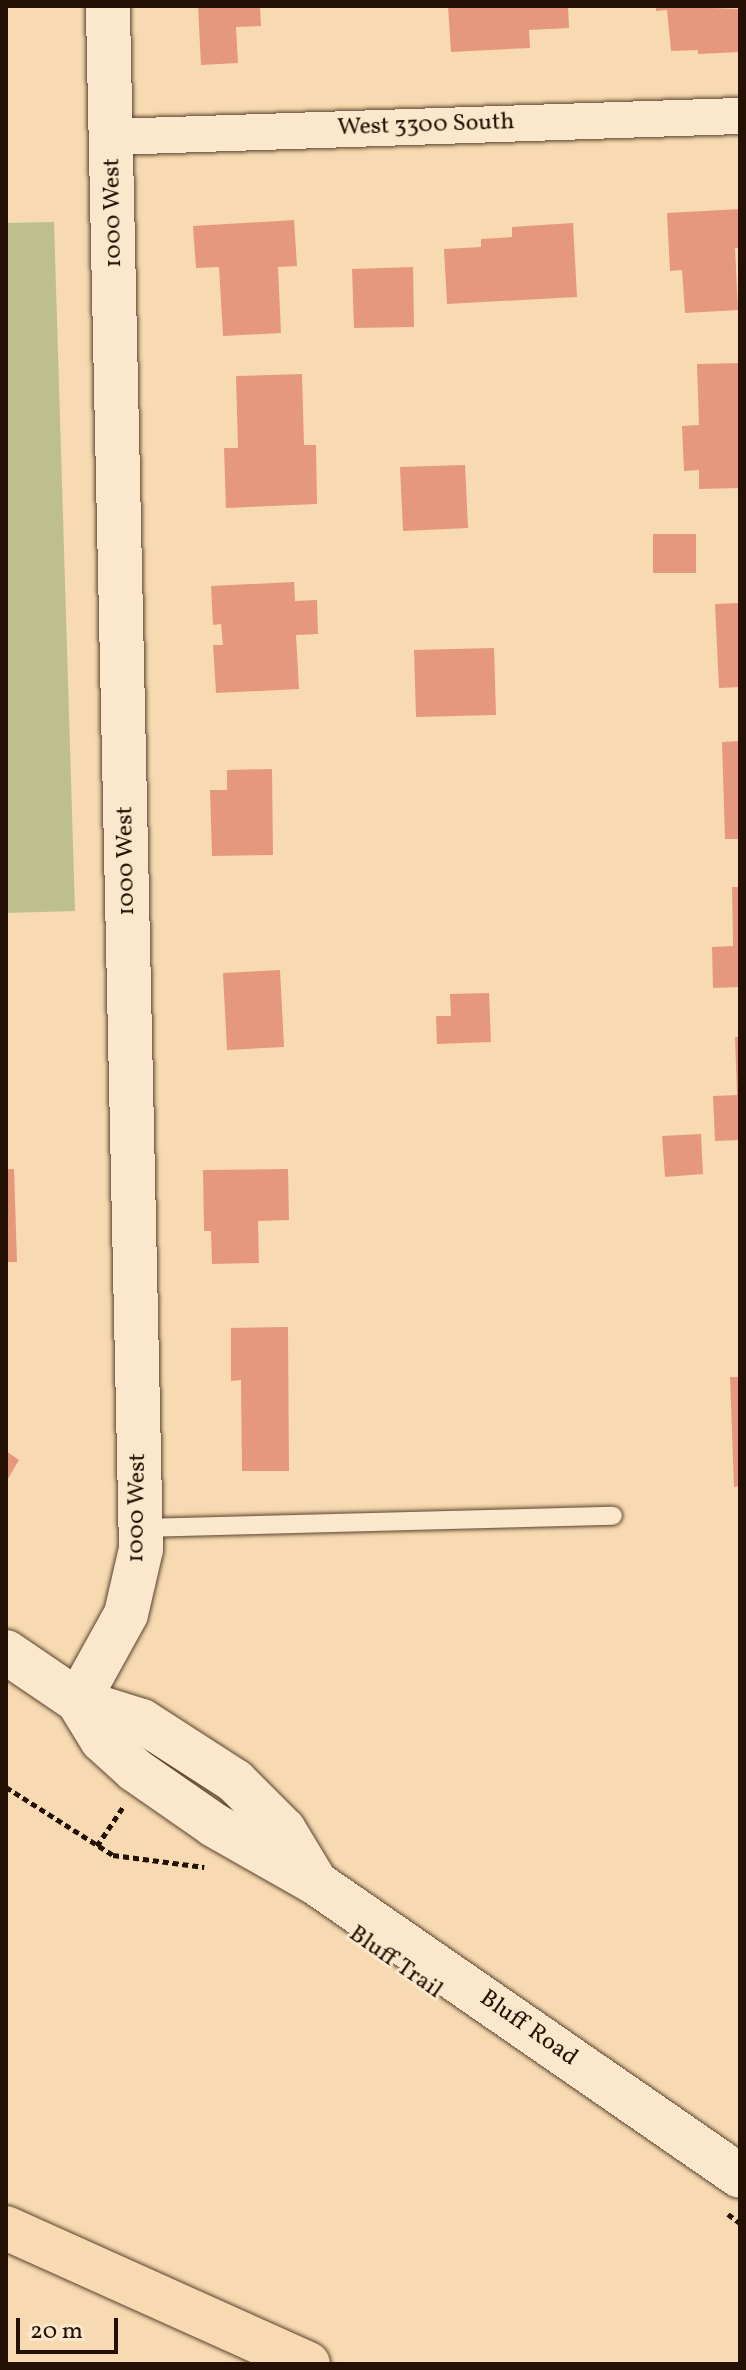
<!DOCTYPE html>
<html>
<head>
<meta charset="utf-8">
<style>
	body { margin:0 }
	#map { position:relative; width:746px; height:2370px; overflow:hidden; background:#f7dab1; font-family:Vollkorn,serif }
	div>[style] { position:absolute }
	.green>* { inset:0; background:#bdc08c }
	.building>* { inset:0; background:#e6987d }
	.path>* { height:5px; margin-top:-2.5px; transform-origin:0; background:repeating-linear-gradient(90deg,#251103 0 6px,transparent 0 10px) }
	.roads { filter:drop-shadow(0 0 2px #5a432e) drop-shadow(0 0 2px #5a432e) }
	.service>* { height:18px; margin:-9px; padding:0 9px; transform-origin:9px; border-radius:9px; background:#fae7cc }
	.minor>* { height:36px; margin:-18px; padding:0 18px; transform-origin:18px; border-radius:18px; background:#fae7cc }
	.secondary>* { height:44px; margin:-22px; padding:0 22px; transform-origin:22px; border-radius:22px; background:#fae7cc }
	.motorway>* { height:44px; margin:-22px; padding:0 22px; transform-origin:22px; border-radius:22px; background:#f7dab1 }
	span { translate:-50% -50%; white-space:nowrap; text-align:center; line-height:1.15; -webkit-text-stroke:6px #fae7cc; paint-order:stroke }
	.street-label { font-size:24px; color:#251103 }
	.frame { position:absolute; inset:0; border:8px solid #251103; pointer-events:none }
	.scale { position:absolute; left:16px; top:2318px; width:102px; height:36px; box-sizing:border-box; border:4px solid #251103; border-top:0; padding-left:10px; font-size:24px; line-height:28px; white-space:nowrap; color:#251103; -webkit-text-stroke:6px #fae7cc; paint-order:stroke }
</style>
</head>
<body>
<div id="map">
	<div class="green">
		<div style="clip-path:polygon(54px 222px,75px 911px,6px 913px,6px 223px)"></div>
	</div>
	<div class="building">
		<div style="clip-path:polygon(198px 6px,260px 6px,261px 26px,236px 27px,238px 63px,201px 65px)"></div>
		<div style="clip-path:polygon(448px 6px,568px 6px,569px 28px,529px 30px,530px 48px,451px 52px)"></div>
		<div style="clip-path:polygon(656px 6px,740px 9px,740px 52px,698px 54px,698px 50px,671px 51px,667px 10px,656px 11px)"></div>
		<div style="clip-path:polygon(740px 209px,740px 248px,735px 248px,738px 310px,685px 313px,682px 270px,670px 271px,667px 213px)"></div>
		<div style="clip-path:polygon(294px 220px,297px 266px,278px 267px,281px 333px,223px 336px,219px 267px,196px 268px,193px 226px)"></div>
		<div style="clip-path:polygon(573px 223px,577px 297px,447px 304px,444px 249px,481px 247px,481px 239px,512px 237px,512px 227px)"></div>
		<div style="clip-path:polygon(413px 267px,414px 327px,354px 328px,352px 269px)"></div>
		<div style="clip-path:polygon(740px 363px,740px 488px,699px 489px,699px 470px,684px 471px,682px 426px,699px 425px,697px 364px)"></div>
		<div style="clip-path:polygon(302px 374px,304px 445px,316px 445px,317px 504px,226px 508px,224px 448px,238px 448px,236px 376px)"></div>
		<div style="clip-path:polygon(465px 465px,468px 528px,403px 531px,400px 467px)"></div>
		<div style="clip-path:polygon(653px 534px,696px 534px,696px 573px,653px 573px)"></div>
		<div style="clip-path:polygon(294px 582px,295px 601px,317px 600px,318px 634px,296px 635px,299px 689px,216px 693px,213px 645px,223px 645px,221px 624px,213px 625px,211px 586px)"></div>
		<div style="clip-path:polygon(740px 603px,740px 687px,719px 688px,715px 604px)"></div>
		<div style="clip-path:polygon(494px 648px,496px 715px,416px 717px,414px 650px)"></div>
		<div style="clip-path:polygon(740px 741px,740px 839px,725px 839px,722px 742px)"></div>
		<div style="clip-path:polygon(272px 769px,273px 855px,212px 856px,210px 790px,227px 790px,227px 770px)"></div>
		<div style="clip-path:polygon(732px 887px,740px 887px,740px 987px,713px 988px,712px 947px,733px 946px)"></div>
		<div style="clip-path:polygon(280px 970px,284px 1047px,227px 1050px,223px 973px)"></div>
		<div style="clip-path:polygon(489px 993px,491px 1042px,437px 1044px,436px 1016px,451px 1016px,450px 994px)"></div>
		<div style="clip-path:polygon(735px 1037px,740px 1037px,740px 1140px,715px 1141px,713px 1096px,737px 1095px)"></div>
		<div style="clip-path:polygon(701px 1134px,703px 1174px,665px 1177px,662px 1136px)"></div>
		<div style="clip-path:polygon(6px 1169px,14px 1169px,17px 1262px,6px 1262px)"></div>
		<div style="clip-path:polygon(288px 1169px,289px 1220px,258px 1221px,259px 1263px,212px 1264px,211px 1231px,204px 1231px,203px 1170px)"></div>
		<div style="clip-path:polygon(288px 1327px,289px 1471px,242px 1471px,241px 1380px,231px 1381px,231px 1328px)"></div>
		<div style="clip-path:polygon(730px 1377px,740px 1377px,740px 1486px,734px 1487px)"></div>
		<div style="clip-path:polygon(6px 1451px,19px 1460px,6px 1482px)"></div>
	</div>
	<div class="path">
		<div style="left:6px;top:1787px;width:127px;rotate:32.4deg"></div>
		<div style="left:113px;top:1855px;width:92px;rotate:7.5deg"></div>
		<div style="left:97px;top:1846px;width:47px;rotate:-56.3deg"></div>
		<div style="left:728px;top:2214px;width:15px;rotate:37deg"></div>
	</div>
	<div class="roads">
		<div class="service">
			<div style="left:141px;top:1528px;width:472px;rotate:-1.5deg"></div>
		</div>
		<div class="minor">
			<div style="left:112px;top:137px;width:628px;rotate:-1.92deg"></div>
		</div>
		<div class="secondary">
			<div style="left:6px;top:1652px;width:87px;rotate:34.2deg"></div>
			<div style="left:78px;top:1701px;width:67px;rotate:17.4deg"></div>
			<div style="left:142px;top:1721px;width:111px;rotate:32.8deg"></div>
			<div style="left:235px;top:1781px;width:69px;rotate:45deg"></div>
			<div style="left:284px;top:1830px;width:62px;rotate:58.9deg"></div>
			<div style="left:78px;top:1701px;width:99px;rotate:-61.1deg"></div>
			<div style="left:126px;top:1614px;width:67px;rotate:-77deg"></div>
			<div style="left:141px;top:1549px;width:1543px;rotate:-91.23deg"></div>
			<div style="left:78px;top:1701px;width:46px;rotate:58.4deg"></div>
			<div style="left:102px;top:1740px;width:45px;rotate:42.3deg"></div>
			<div style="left:135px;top:1770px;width:96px;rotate:34.8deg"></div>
			<div style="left:214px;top:1825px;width:117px;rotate:29.6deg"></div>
			<div style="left:316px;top:1883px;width:515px;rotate:34.65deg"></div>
		</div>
		<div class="motorway">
			<div style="left:6px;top:2228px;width:331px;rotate:24.2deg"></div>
		</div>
	</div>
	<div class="street-label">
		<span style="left:426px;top:126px;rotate:-2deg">West 3300 South</span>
		<span style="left:114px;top:213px;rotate:-91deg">1000 West</span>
		<span style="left:127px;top:861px;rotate:-91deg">1000 West</span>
		<span style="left:138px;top:1508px;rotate:-89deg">1000 West</span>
		<span style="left:395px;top:1963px;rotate:35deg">Bluff Trail</span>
		<span style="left:528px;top:2029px;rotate:35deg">Bluff Road</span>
	</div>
	<div class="frame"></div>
	<div class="scale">20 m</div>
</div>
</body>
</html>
